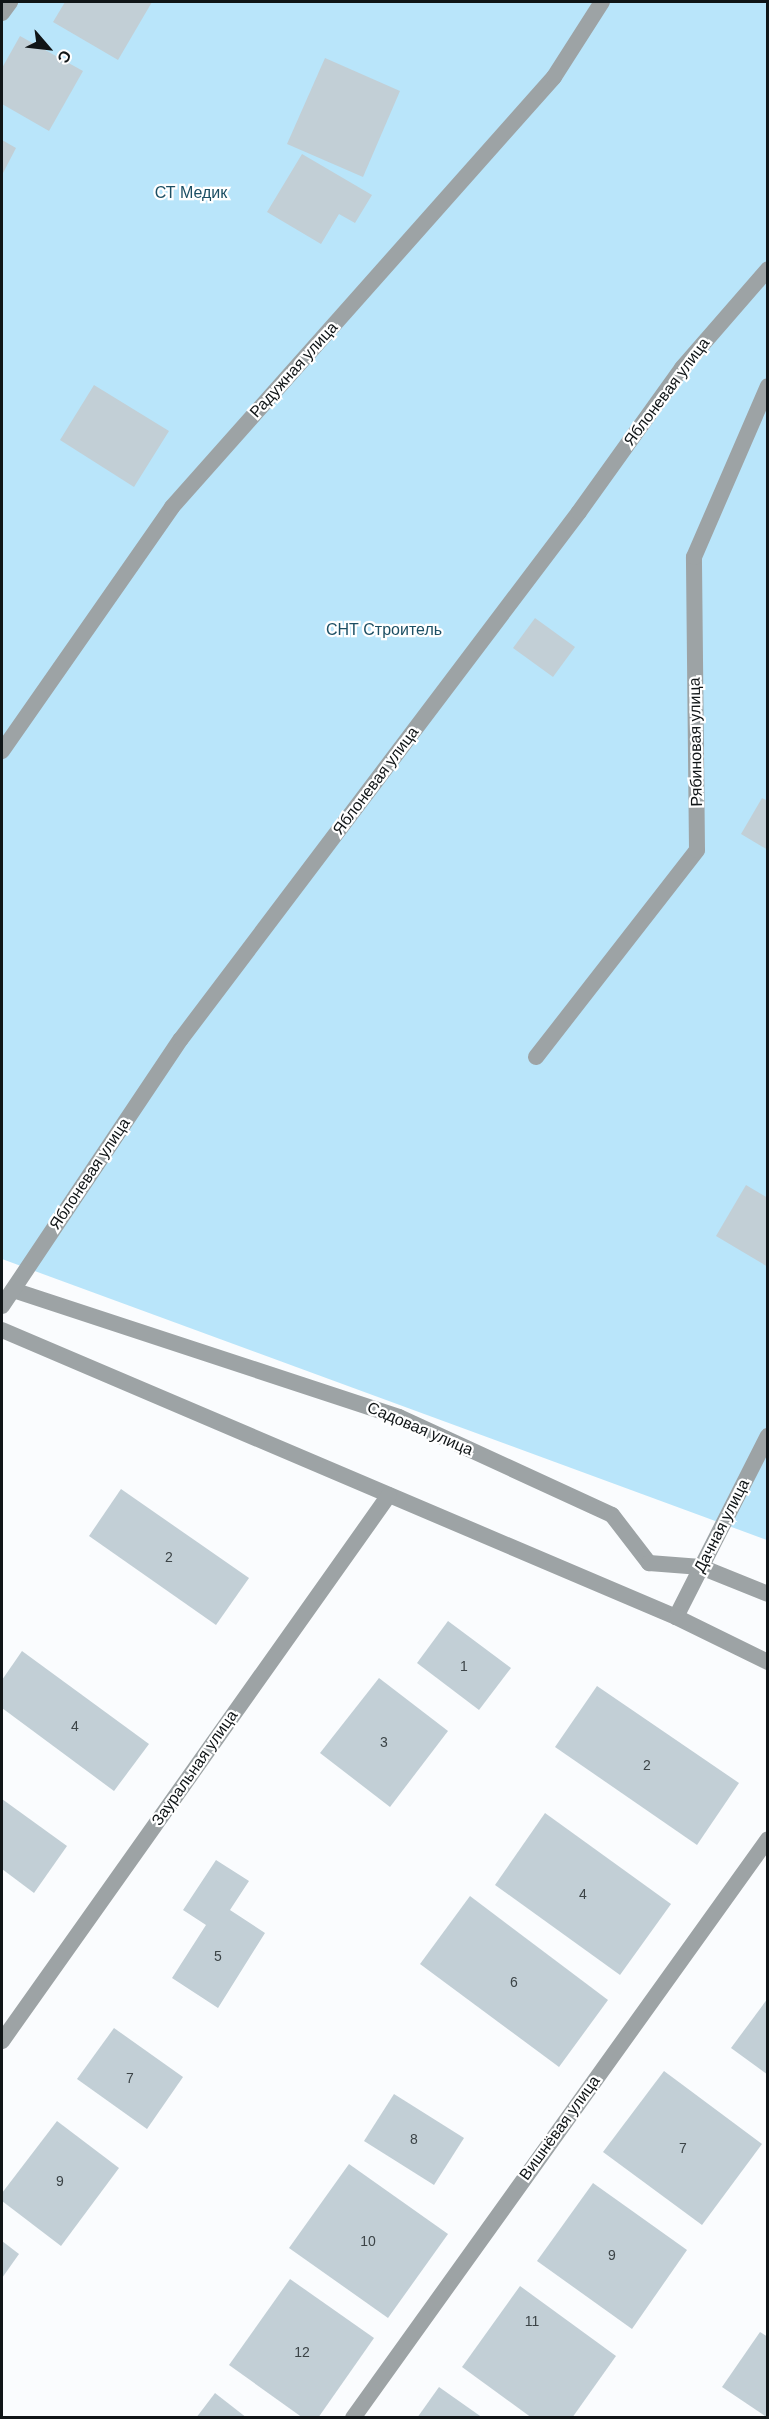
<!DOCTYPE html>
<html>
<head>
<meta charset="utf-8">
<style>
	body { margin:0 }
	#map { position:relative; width:769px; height:2419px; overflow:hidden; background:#fafcfe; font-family:Arial,sans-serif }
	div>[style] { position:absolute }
	.green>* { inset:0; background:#b9e5fa }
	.building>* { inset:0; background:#c2cfd6 }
	.service>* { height:16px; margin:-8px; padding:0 8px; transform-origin:8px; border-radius:8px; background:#9da3a5 }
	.minor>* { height:16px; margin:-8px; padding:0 8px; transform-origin:8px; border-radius:8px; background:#9da3a5 }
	span { translate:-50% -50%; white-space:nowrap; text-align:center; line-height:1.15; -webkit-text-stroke:4.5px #fff; paint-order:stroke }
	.number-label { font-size:14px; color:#3c4447 }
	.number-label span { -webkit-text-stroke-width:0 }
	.park-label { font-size:16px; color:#1c4f64 }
	.street-label { font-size:16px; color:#101517 }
	.frame { position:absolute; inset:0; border:3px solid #101517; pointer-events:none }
	.north { position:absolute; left:18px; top:18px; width:60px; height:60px; -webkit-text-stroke:4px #fff; paint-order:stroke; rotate:118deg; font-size:16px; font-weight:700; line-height:24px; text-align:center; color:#101517 }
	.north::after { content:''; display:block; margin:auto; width:21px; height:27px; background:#101517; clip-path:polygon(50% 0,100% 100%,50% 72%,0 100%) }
</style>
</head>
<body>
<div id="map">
	<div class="green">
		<div style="clip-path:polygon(2px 2px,767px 2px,767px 1540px,2px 1259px)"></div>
	</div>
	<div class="building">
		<div style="clip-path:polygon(65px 2px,152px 2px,118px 60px,53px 22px)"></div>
		<div style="clip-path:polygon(20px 36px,83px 71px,49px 131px,2px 104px,2px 68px)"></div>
		<div style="clip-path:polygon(325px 58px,400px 91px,363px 177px,287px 144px)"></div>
		<div style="clip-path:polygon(2px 140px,16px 148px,2px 175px)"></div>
		<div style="clip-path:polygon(302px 154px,372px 195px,355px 223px,339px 214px,321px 244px,267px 212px)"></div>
		<div style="clip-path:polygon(94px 385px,169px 431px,134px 487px,60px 440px)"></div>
		<div style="clip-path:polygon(535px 618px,575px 647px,553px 677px,513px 648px)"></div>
		<div style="clip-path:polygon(762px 798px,768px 801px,768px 850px,741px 834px)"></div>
		<div style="clip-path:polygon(746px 1185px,768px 1198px,768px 1267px,716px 1236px)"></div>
		<div style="clip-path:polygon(121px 1489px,249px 1578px,216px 1625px,89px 1536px)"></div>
		<div style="clip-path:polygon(448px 1621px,511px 1668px,479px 1710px,417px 1663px)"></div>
		<div style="clip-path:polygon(22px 1651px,149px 1744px,114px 1791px,2px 1708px,2px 1680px)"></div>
		<div style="clip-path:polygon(379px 1678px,448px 1731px,390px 1807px,320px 1753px)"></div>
		<div style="clip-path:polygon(597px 1686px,739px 1783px,697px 1845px,555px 1747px)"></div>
		<div style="clip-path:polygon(2px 1799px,67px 1846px,34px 1893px,2px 1869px)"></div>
		<div style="clip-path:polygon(545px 1813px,671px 1904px,620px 1975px,495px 1885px)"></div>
		<div style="clip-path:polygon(216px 1860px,249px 1881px,230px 1910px,265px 1933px,218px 2008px,172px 1978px,206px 1925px,183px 1910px)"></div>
		<div style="clip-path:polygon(470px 1896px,608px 2000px,559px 2067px,420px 1964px)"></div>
		<div style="clip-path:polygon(768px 1998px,768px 2075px,731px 2048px)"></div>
		<div style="clip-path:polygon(114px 2028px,183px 2077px,147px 2129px,77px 2079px)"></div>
		<div style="clip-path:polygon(664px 2071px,762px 2144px,702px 2225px,603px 2152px)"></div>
		<div style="clip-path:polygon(394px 2094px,464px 2138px,434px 2185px,364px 2141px)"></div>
		<div style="clip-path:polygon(57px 2121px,119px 2168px,61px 2246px,2px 2201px,2px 2193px)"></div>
		<div style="clip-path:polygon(349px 2164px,448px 2234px,388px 2318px,289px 2248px)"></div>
		<div style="clip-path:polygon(593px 2183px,687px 2250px,632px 2329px,537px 2261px)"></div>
		<div style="clip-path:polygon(2px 2241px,19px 2254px,2px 2278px)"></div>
		<div style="clip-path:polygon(290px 2279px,374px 2338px,318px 2418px,303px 2418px,229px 2365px)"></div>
		<div style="clip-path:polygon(520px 2286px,616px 2356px,572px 2418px,532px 2418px,462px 2367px)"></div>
		<div style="clip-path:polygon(760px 2332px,768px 2337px,768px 2418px,722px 2387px)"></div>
		<div style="clip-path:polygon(439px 2387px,483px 2418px,417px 2418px)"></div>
		<div style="clip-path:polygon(215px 2393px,247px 2418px,196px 2418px)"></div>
	</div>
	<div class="service">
		<div style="left:536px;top:1057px;width:262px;rotate:-52.1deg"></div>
		<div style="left:697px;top:850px;width:293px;rotate:-90.6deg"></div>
		<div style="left:694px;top:557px;width:186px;rotate:-66.6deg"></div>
		<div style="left:13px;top:1290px;width:406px;rotate:18.2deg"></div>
		<div style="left:399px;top:1417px;width:234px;rotate:24.7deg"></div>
		<div style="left:612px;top:1515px;width:61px;rotate:52.4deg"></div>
		<div style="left:649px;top:1563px;width:52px;rotate:4.4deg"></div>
		<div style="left:701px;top:1567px;width:72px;rotate:21.9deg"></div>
		<div style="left:2px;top:1306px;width:321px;rotate:-56.2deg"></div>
		<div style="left:181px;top:1039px;width:660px;rotate:-52.94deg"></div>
		<div style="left:579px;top:512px;width:177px;rotate:-54.4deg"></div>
		<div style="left:682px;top:368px;width:131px;rotate:-49deg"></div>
		<div style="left:676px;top:1617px;width:203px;rotate:-63.1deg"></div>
	</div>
	<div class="minor">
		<div style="left:2px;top:13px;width:14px;rotate:-54deg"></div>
		<div style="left:2px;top:751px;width:297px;rotate:-55.1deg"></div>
		<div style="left:172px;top:507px;width:575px;rotate:-48.38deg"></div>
		<div style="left:554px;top:77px;width:89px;rotate:-57.4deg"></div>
		<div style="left:2px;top:1330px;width:733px;rotate:23.07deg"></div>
		<div style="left:676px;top:1617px;width:102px;rotate:26.1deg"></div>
		<div style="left:2px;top:2041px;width:669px;rotate:-54.67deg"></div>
		<div style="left:353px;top:2418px;width:712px;rotate:-54.37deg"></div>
	</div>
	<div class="number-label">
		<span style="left:169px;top:1557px">2</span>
		<span style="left:464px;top:1666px">1</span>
		<span style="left:75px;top:1726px">4</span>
		<span style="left:384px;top:1742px">3</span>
		<span style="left:647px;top:1765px">2</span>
		<span style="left:583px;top:1894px">4</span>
		<span style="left:218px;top:1956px">5</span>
		<span style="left:514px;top:1982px">6</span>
		<span style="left:130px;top:2078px">7</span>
		<span style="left:414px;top:2139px">8</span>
		<span style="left:683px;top:2148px">7</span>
		<span style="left:60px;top:2181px">9</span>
		<span style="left:368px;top:2241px">10</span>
		<span style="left:612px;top:2255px">9</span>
		<span style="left:532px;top:2321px">11</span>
		<span style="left:302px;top:2352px">12</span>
	</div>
	<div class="park-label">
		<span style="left:191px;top:193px">СТ Медик</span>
		<span style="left:384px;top:630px">СНТ Строитель</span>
	</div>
	<div class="street-label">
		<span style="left:294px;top:370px;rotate:-48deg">Радужная улица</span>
		<span style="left:667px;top:392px;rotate:-53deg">Яблоневая улица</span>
		<span style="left:696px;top:742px;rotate:-91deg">Рябиновая улица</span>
		<span style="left:376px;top:781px;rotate:-53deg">Яблоневая улица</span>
		<span style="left:90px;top:1174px;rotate:-56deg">Яблоневая улица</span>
		<span style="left:420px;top:1429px;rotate:23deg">Садовая улица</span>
		<span style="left:722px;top:1526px;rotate:-63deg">Дачная улица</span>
		<span style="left:195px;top:1768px;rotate:-55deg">Зауральная улица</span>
		<span style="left:560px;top:2128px;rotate:-54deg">Вишнёвая улица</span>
	</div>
	<div class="frame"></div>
	<div class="north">С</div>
</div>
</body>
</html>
